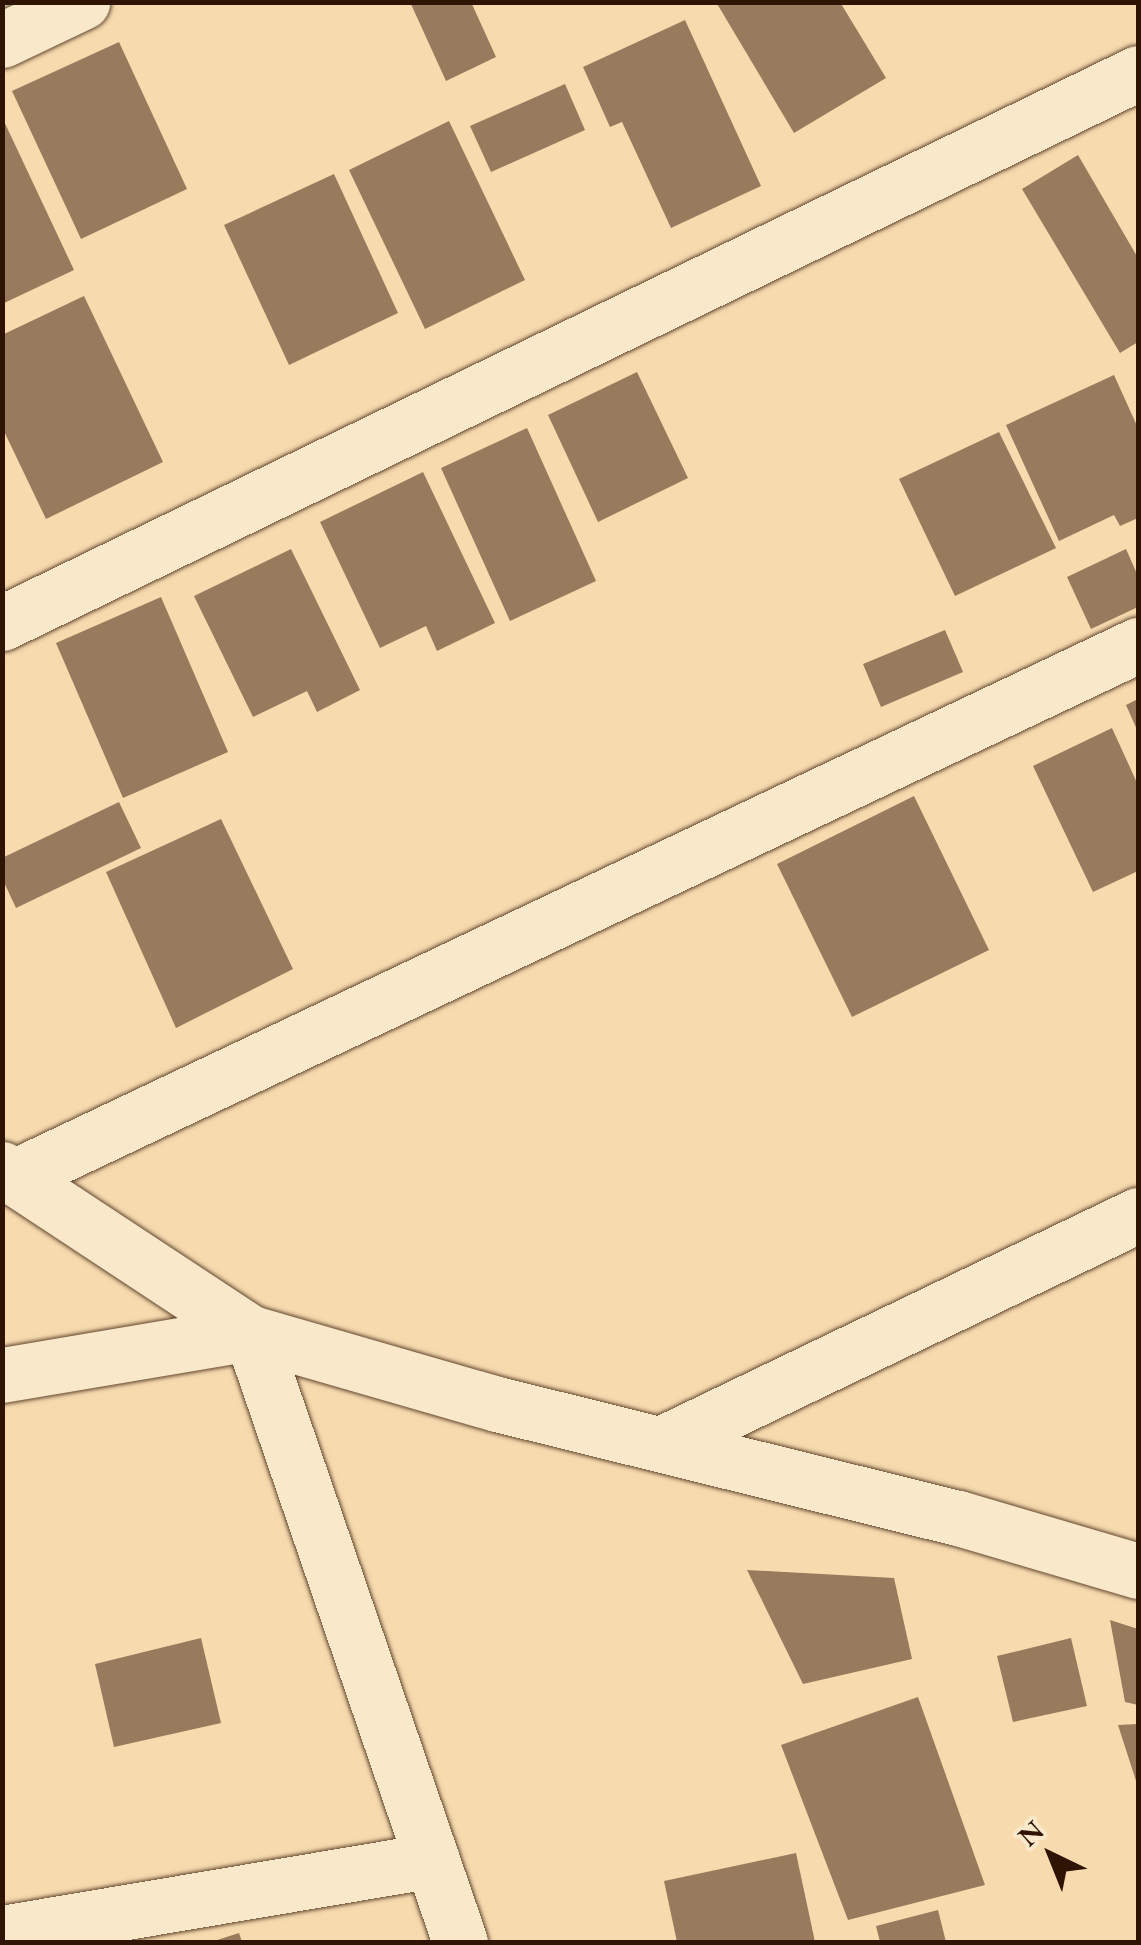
<!DOCTYPE html>
<html>
<head>
<meta charset="utf-8">
<style>
	body { margin:0 }
	#map { position:relative; width:1141px; height:1945px; overflow:hidden; background:#f7dbaf; font-family:"EB Garamond",serif }
	div>[style] { position:absolute }
	.building>* { inset:0; background:#977b5c }
	.roads { filter:drop-shadow(0 0 2px #62462e) drop-shadow(0 0 2px #62462e) }
	.minor>* { height:55px; margin:-27.5px; padding:0 27.5px; transform-origin:27.5px; border-radius:27.5px; background:#fae8cb }
	span { translate:-50% -50%; white-space:nowrap; text-align:center; line-height:1.15; -webkit-text-stroke:9px #fae8cb; paint-order:stroke }
	.frame { position:absolute; inset:0; border:5px solid #301403; pointer-events:none }
	.north { position:absolute; left:1001px; top:1805px; width:100px; height:100px; -webkit-text-stroke:8px #fae8cb; paint-order:stroke; rotate:317deg; font-size:28px; font-weight:700; line-height:40px; text-align:center; color:#301403 }
	.north::after { content:''; display:block; margin:auto; width:35px; height:45px; background:#301403; clip-path:polygon(50% 0,100% 100%,50% 72%,0 100%) }
</style>
</head>
<body>
<div id="map">
	<div class="building">
		<div style="clip-path:polygon(410px 2px,471px 2px,496px 57px,446px 81px)"></div>
		<div style="clip-path:polygon(716px 2px,840px 2px,886px 78px,794px 133px)"></div>
		<div style="clip-path:polygon(685px 20px,761px 186px,671px 228px,622px 122px,610px 127px,583px 67px)"></div>
		<div style="clip-path:polygon(119px 42px,187px 189px,81px 239px,12px 91px)"></div>
		<div style="clip-path:polygon(565px 84px,585px 130px,491px 172px,470px 126px)"></div>
		<div style="clip-path:polygon(2px 117px,74px 270px,2px 304px)"></div>
		<div style="clip-path:polygon(449px 121px,525px 280px,425px 329px,349px 170px)"></div>
		<div style="clip-path:polygon(1078px 155px,1138px 258px,1138px 342px,1120px 353px,1022px 189px)"></div>
		<div style="clip-path:polygon(334px 174px,398px 313px,289px 365px,224px 225px)"></div>
		<div style="clip-path:polygon(84px 296px,163px 462px,46px 519px,2px 427px,2px 335px)"></div>
		<div style="clip-path:polygon(637px 372px,688px 478px,598px 522px,548px 415px)"></div>
		<div style="clip-path:polygon(1114px 375px,1138px 428px,1138px 518px,1120px 526px,1114px 515px,1059px 541px,1006px 425px)"></div>
		<div style="clip-path:polygon(527px 428px,596px 581px,510px 621px,441px 468px)"></div>
		<div style="clip-path:polygon(999px 432px,1056px 548px,955px 596px,899px 479px)"></div>
		<div style="clip-path:polygon(423px 472px,495px 623px,437px 651px,426px 626px,380px 648px,320px 522px)"></div>
		<div style="clip-path:polygon(291px 549px,360px 690px,317px 712px,307px 691px,253px 717px,194px 596px)"></div>
		<div style="clip-path:polygon(1126px 549px,1138px 576px,1138px 607px,1091px 629px,1067px 577px)"></div>
		<div style="clip-path:polygon(161px 597px,228px 752px,123px 798px,56px 643px)"></div>
		<div style="clip-path:polygon(945px 630px,963px 672px,881px 707px,863px 664px)"></div>
		<div style="clip-path:polygon(1138px 699px,1138px 732px,1126px 705px)"></div>
		<div style="clip-path:polygon(1112px 728px,1138px 785px,1138px 871px,1093px 892px,1033px 766px)"></div>
		<div style="clip-path:polygon(914px 796px,989px 950px,852px 1017px,777px 864px)"></div>
		<div style="clip-path:polygon(119px 802px,141px 848px,16px 908px,2px 878px,2px 858px)"></div>
		<div style="clip-path:polygon(221px 819px,293px 969px,176px 1028px,106px 872px)"></div>
		<div style="clip-path:polygon(747px 1570px,894px 1578px,912px 1659px,803px 1684px)"></div>
		<div style="clip-path:polygon(1110px 1620px,1138px 1629px,1138px 1705px,1125px 1702px)"></div>
		<div style="clip-path:polygon(201px 1638px,221px 1723px,114px 1747px,95px 1664px)"></div>
		<div style="clip-path:polygon(1071px 1638px,1087px 1706px,1013px 1722px,997px 1656px)"></div>
		<div style="clip-path:polygon(918px 1697px,985px 1885px,848px 1920px,781px 1745px)"></div>
		<div style="clip-path:polygon(1138px 1724px,1138px 1787px,1118px 1725px)"></div>
		<div style="clip-path:polygon(796px 1853px,815px 1942px,677px 1942px,664px 1881px)"></div>
		<div style="clip-path:polygon(938px 1910px,946px 1942px,880px 1942px,876px 1926px)"></div>
		<div style="clip-path:polygon(239px 1933px,242px 1942px,211px 1942px)"></div>
	</div>
	<div class="roads">
		<div class="minor">
			<div style="left:2px;top:40px;width:89px;rotate:-25.4deg"></div>
			<div style="left:2px;top:623px;width:1262px;rotate:-25.83deg"></div>
			<div style="left:2px;top:1169px;width:298px;rotate:33.4deg"></div>
			<div style="left:251px;top:1333px;width:256px;rotate:16.1deg"></div>
			<div style="left:497px;top:1404px;width:475px;rotate:13.9deg"></div>
			<div style="left:958px;top:1518px;width:188px;rotate:16.4deg"></div>
			<div style="left:14px;top:1177px;width:1244px;rotate:-25.33deg"></div>
			<div style="left:2px;top:1375px;width:253px;rotate:-9.6deg"></div>
			<div style="left:251px;top:1333px;width:644px;rotate:71.06deg"></div>
			<div style="left:663px;top:1443px;width:527px;rotate:-25.64deg"></div>
			<div style="left:2px;top:1933px;width:436px;rotate:-9.6deg"></div>
		</div>
	</div>
	<div class="frame"></div>
	<div class="north">N</div>
</div>
</body>
</html>
